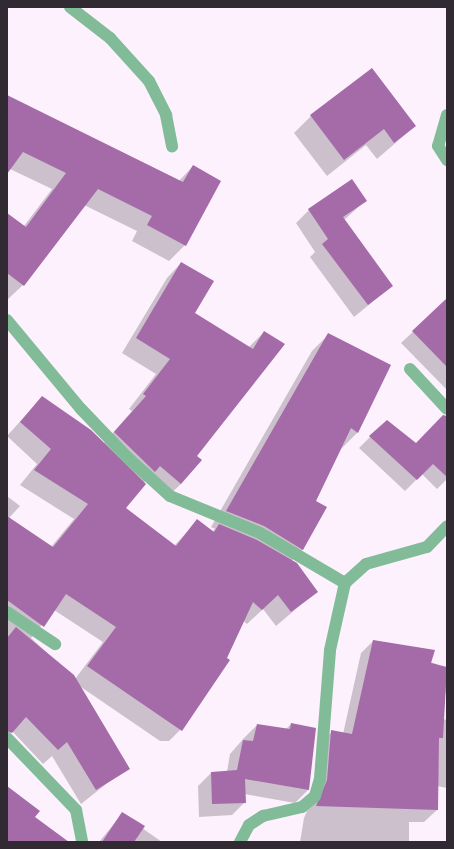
<!DOCTYPE html>
<html>
<head>
<meta charset="utf-8">
<style>
	body { margin:0 }
	#map { position:relative; width:454px; height:849px; overflow:hidden; background:#fef1fe; font-family:"Noto Sans",sans-serif }
	div>[style] { position:absolute }
	.shadow>* { inset:0; background:#0003 }
	.building>* { inset:0; background:#a56aa8 }
	.street>* { height:12px; margin:-6px; padding:0 6px; transform-origin:6px; border-radius:6px; background:#82bb98 }
	span { translate:-50% -50%; white-space:nowrap; text-align:center; line-height:1.15; -webkit-text-stroke:3px #fff; paint-order:stroke }
	.frame { position:absolute; inset:0; border:8px solid #322a32; pointer-events:none }
</style>
</head>
<body>
<div id="map">
	<div class="shadow">
		<div style="clip-path:polygon(7px 96px,179px 181px,193px 166px,185px 245px,169px 261px,132px 241px,137px 231px,84px 205px,23px 285px,7px 300px,7px 214px,24px 226px,52px 189px,10px 169px,7px 173px)"></div>
		<div style="clip-path:polygon(311px 116px,415px 126px,377px 159px,366px 145px,327px 176px,294px 133px)"></div>
		<div style="clip-path:polygon(365px 201px,344px 220px,392px 286px,354px 317px,310px 257px,315px 252px,296px 223px,309px 210px)"></div>
		<div style="clip-path:polygon(evenodd,181px 263px,193px 314px,249px 347px,264px 332px,181px 484px,166px 498px,146px 480px,124px 508px,174px 546px,197px 521px,212px 532px,215px 529px,211px 527px,312px 351px,328px 335px,390px 365px,357px 433px,341px 449px,315px 502px,303px 549px,291px 561px,316px 592px,276px 626px,263px 609px,247px 624px,243px 621px,184px 726px,169px 741px,160px 741px,78px 685px,115px 777px,81px 804px,52px 756px,43px 764px,12px 731px,7px 736px,7px 496px,20px 506px,9px 518px,51px 547px,74px 519px,20px 485px,37px 464px,7px 436px,42px 397px,103px 444px,132px 411px,129px 409px,156px 374px,122px 353px,167px 278px,181px 263px,54px 610px,103px 642px,75px 679px,31px 638px,54px 610px)"></div>
		<div style="clip-path:polygon(447px 300px,447px 390px,401px 343px)"></div>
		<div style="clip-path:polygon(447px 436px,447px 479px,437px 489px,422px 474px,405px 491px,359px 448px,370px 437px,416px 444px)"></div>
		<div style="clip-path:polygon(373px 641px,447px 668px,447px 687px,439px 718px,447px 720px,447px 788px,437px 786px,437px 810px,424px 822px,409px 822px,409px 842px,300px 842px,304px 818px,315px 793px,319px 744px,332px 732px,343px 734px,361px 653px)"></div>
		<div style="clip-path:polygon(291px 724px,315px 729px,308px 790px,295px 803px,244px 794px,245px 802px,232px 815px,199px 817px,198px 786px,211px 773px,227px 772px,230px 754px,244px 738px,257px 725px,285px 730px)"></div>
		<div style="clip-path:polygon(122px 814px,162px 842px,99px 842px)"></div>
	</div>
	<div class="building">
		<div style="clip-path:polygon(372px 68px,416px 126px,394px 143px,384px 129px,344px 160px,310px 115px)"></div>
		<div style="clip-path:polygon(7px 95px,183px 182px,193px 165px,221px 181px,186px 246px,147px 225px,152px 216px,98px 189px,24px 286px,7px 273px,7px 213px,26px 227px,66px 173px,23px 152px,7px 174px)"></div>
		<div style="clip-path:polygon(352px 179px,367px 201px,343px 217px,393px 286px,368px 305px,322px 244px,328px 239px,308px 209px)"></div>
		<div style="clip-path:polygon(181px 262px,214px 281px,195px 313px,253px 349px,264px 331px,285px 344px,197px 456px,202px 460px,181px 484px,160px 466px,155px 472px,114px 432px,146px 396px,143px 394px,170px 359px,136px 338px)"></div>
		<div style="clip-path:polygon(447px 298px,447px 367px,412px 331px)"></div>
		<div style="clip-path:polygon(328px 333px,391px 365px,358px 433px,351px 428px,316px 501px,327px 507px,303px 550px,264px 526px,226px 511px)"></div>
		<div style="clip-path:polygon(42px 396px,91px 430px,146px 484px,126px 508px,176px 546px,197px 519px,214px 532px,219px 524px,257px 540px,297px 563px,318px 592px,291px 612px,278px 595px,262px 610px,253px 602px,227px 658px,230px 660px,182px 731px,87px 666px,116px 627px,66px 594px,44px 627px,7px 600px,7px 516px,53px 547px,88px 504px,34px 470px,51px 449px,20px 422px)"></div>
		<div style="clip-path:polygon(443px 415px,447px 416px,447px 477px,433px 464px,417px 480px,369px 436px,387px 420px,416px 443px)"></div>
		<div style="clip-path:polygon(16px 627px,74px 675px,130px 769px,96px 790px,67px 742px,58px 750px,26px 717px,12px 733px,7px 731px,7px 638px)"></div>
		<div style="clip-path:polygon(373px 640px,435px 650px,431px 663px,447px 667px,443px 738px,439px 738px,438px 810px,316px 806px,327px 780px,331px 730px,352px 734px)"></div>
		<div style="clip-path:polygon(291px 723px,316px 728px,309px 790px,245px 779px,246px 803px,212px 804px,211px 772px,237px 770px,243px 740px,253px 741px,257px 724px,290px 729px)"></div>
		<div style="clip-path:polygon(7px 786px,40px 811px,35px 817px,69px 842px,7px 842px)"></div>
		<div style="clip-path:polygon(122px 812px,145px 826px,134px 842px,102px 842px)"></div>
	</div>
	<div class="street">
		<div style="left:70px;top:7px;width:51px;rotate:37.8deg"></div>
		<div style="left:110px;top:38px;width:58px;rotate:47.8deg"></div>
		<div style="left:149px;top:81px;width:38px;rotate:63deg"></div>
		<div style="left:166px;top:115px;width:32px;rotate:79deg"></div>
		<div style="left:447px;top:115px;width:32px;rotate:106deg"></div>
		<div style="left:438px;top:146px;width:17px;rotate:57deg"></div>
		<div style="left:7px;top:320px;width:116px;rotate:50.3deg"></div>
		<div style="left:81px;top:409px;width:66px;rotate:46.2deg"></div>
		<div style="left:127px;top:457px;width:58px;rotate:42.2deg"></div>
		<div style="left:170px;top:496px;width:97px;rotate:22.3deg"></div>
		<div style="left:260px;top:533px;width:99px;rotate:30.5deg"></div>
		<div style="left:410px;top:369px;width:54px;rotate:47.2deg"></div>
		<div style="left:7px;top:612px;width:58px;rotate:33.7deg"></div>
		<div style="left:7px;top:738px;width:100px;rotate:46.2deg"></div>
		<div style="left:76px;top:810px;width:33px;rotate:79deg"></div>
		<div style="left:240px;top:842px;width:19px;rotate:-62deg"></div>
		<div style="left:249px;top:825px;width:17px;rotate:-33deg"></div>
		<div style="left:263px;top:816px;width:40px;rotate:-13deg"></div>
		<div style="left:302px;top:807px;width:17px;rotate:-40deg"></div>
		<div style="left:315px;top:796px;width:19px;rotate:-74deg"></div>
		<div style="left:320px;top:778px;width:128px;rotate:-85.5deg"></div>
		<div style="left:330px;top:650px;width:69px;rotate:-77.4deg"></div>
		<div style="left:345px;top:583px;width:28px;rotate:-42deg"></div>
		<div style="left:366px;top:564px;width:63px;rotate:-15.6deg"></div>
		<div style="left:427px;top:547px;width:29px;rotate:-46deg"></div>
	</div>
	<div class="frame"></div>
</div>
</body>
</html>
